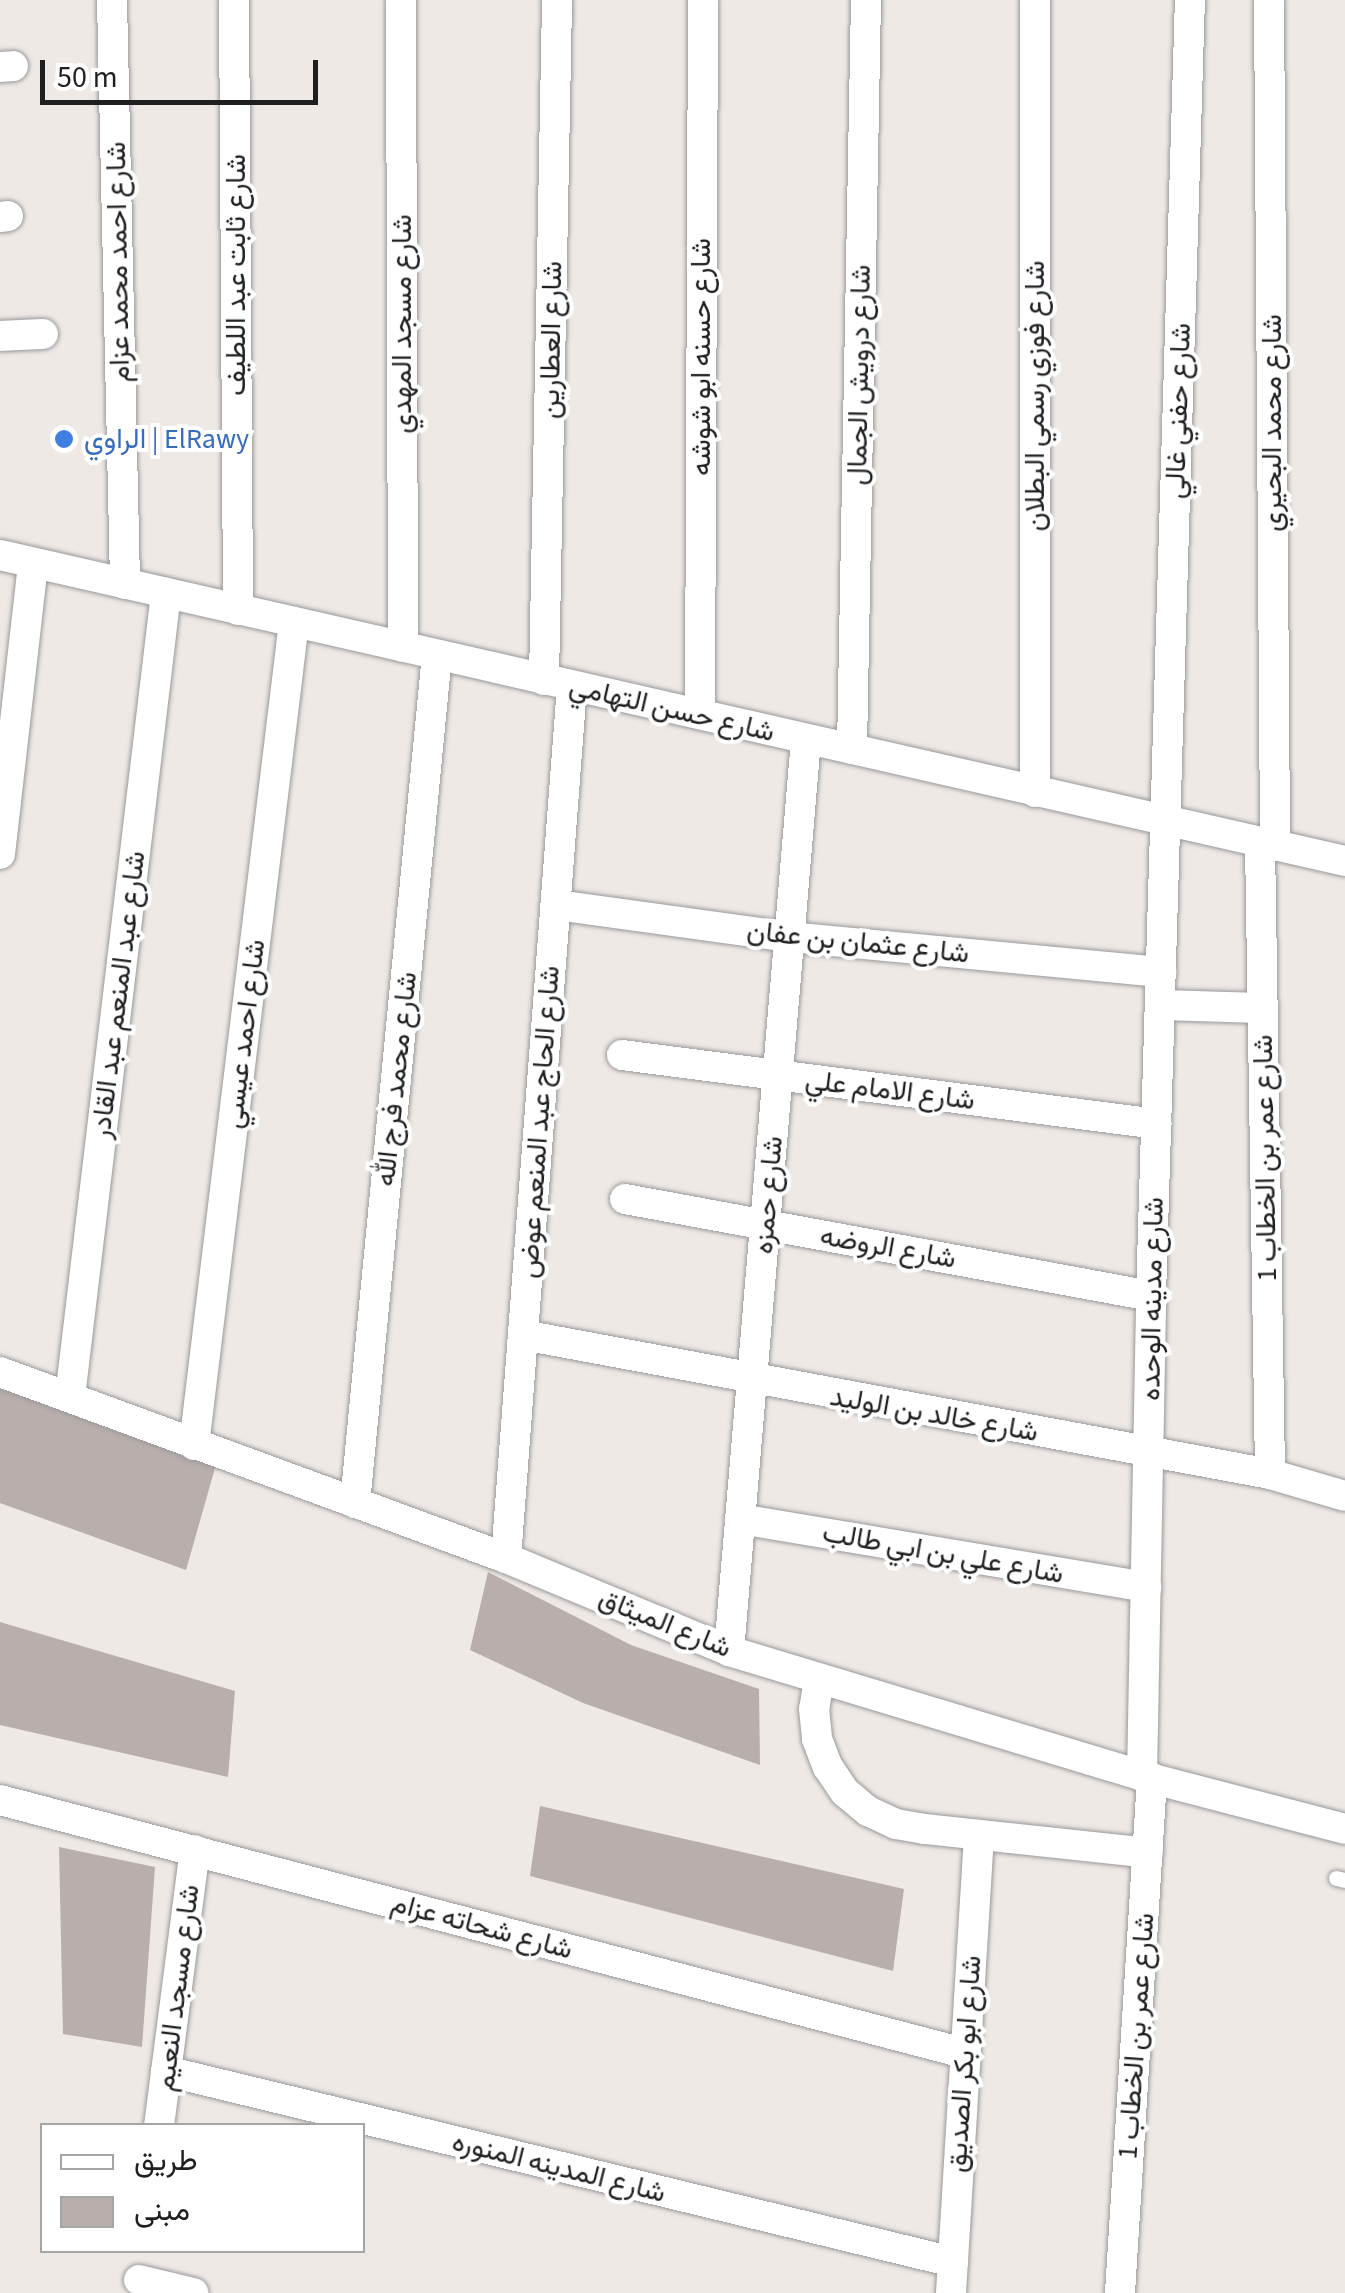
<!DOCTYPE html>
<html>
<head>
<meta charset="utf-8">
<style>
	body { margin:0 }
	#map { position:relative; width:1345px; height:2293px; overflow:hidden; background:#efe9e6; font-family:"Source Sans 3",Vazirmatn,sans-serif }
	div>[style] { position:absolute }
	.building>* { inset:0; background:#b8aeac }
	.roads { filter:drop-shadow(0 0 2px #999) drop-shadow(0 0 2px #999) }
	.lane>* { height:15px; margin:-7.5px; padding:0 7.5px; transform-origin:7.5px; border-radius:7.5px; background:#fff }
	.street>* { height:30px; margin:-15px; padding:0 15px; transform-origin:15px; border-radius:15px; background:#fff }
	.dots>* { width:28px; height:28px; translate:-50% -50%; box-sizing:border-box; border:5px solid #fff; border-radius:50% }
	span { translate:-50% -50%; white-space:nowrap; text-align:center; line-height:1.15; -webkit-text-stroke:8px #fff; paint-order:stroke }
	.street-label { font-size:28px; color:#1f1f1f }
	.shop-label { font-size:28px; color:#366cbe }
	.left { translate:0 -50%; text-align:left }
	.legend { position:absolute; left:40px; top:2123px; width:325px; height:130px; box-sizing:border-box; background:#fff; border:2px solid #a5a5a5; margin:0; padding:12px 18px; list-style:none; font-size:30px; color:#1f1f1f }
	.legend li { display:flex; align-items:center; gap:20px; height:50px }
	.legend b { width:50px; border:2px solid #a5a5a5 }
	.scale { position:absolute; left:40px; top:60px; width:278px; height:45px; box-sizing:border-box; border:5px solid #1f1f1f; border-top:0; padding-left:12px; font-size:30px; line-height:35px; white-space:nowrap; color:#1f1f1f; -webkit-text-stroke:8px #fff; paint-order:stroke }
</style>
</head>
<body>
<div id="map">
	<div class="building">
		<div style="clip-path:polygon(0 1385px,217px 1461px,186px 1570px,0 1503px)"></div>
		<div style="clip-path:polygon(488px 1572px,631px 1645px,759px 1689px,760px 1765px,583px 1703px,470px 1650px)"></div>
		<div style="clip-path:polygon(0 1622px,235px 1691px,228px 1777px,0 1725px)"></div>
		<div style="clip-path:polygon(540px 1806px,904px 1889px,893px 1971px,530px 1876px)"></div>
		<div style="clip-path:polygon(59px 1847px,155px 1867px,142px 2047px,63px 2034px)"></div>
	</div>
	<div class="roads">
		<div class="lane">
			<div style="left:1336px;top:1878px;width:9px;rotate:13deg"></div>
		</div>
		<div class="street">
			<div style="left:112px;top:0;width:584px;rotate:88.72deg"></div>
			<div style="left:234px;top:0;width:610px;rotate:89.62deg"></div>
			<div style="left:401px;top:0;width:647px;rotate:89.82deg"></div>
			<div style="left:1035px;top:0;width:792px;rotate:90deg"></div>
			<div style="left:1269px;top:0;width:846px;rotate:89.59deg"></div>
			<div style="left:0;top:67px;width:13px;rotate:-4deg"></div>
			<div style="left:0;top:217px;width:8px;rotate:-7deg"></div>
			<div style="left:0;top:336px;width:43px;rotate:-2.7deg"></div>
			<div style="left:0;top:555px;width:1379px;rotate:12.82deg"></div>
			<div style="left:544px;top:680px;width:680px;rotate:-88.9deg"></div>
			<div style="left:700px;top:713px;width:713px;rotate:-89.76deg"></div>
			<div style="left:852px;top:749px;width:749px;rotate:-88.93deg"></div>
			<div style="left:1260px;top:842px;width:632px;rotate:89.09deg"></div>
			<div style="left:0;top:854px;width:293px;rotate:-83.5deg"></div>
			<div style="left:556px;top:905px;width:236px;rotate:7.8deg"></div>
			<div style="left:790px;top:937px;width:373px;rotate:5.4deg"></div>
			<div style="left:1160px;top:1005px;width:102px;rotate:1.7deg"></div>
			<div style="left:622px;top:1055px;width:539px;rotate:7.35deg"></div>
			<div style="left:625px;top:1199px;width:535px;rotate:10.45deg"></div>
			<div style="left:523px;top:1335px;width:760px;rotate:10.54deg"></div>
			<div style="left:1270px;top:1474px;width:78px;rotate:16.3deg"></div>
			<div style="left:0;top:1372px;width:539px;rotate:20.18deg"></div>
			<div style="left:506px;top:1558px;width:242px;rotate:22.6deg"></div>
			<div style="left:729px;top:1651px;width:432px;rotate:16.8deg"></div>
			<div style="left:1142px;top:1776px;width:210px;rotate:14.6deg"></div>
			<div style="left:70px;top:1397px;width:810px;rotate:-83.19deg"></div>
			<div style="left:194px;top:1445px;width:829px;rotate:-83.07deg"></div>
			<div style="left:355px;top:1503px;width:852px;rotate:-84.48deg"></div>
			<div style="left:740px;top:1519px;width:412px;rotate:9.5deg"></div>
			<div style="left:506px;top:1558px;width:874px;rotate:-85.67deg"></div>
			<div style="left:729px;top:1651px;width:915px;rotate:-85.17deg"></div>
			<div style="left:819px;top:1679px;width:30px;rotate:99deg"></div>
			<div style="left:814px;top:1709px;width:30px;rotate:84deg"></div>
			<div style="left:817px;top:1739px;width:30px;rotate:69deg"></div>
			<div style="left:828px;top:1767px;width:30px;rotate:56deg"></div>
			<div style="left:845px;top:1792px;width:30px;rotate:40deg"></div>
			<div style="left:868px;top:1811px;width:31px;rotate:25deg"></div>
			<div style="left:896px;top:1824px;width:29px;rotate:10deg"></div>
			<div style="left:925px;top:1829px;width:224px;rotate:6.1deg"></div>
			<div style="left:1142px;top:1776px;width:480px;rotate:-88.9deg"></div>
			<div style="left:1151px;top:1296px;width:1297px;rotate:-88.28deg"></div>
			<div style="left:0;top:1800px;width:997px;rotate:14.71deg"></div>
			<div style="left:166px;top:2071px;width:810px;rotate:13.64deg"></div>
			<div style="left:159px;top:2126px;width:278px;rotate:-82.6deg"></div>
			<div style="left:139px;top:2280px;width:56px;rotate:13.5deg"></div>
			<div style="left:951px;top:2293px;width:459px;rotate:-86.5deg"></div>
			<div style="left:1120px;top:2293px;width:516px;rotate:-86.44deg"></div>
		</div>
	</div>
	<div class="dots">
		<div style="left:64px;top:439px;background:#3f7fe0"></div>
	</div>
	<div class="street-label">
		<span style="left:118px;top:262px;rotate:-91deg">شارع احمد محمد عزام</span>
		<span style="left:236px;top:275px;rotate:-90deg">شارع ثابت عبد اللطيف</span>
		<span style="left:402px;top:324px;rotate:-90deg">شارع مسجد المهدي</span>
		<span style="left:551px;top:340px;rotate:-89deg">شارع العطارين</span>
		<span style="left:701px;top:357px;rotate:-90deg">شارع حسنه ابو شوشه</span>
		<span style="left:859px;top:375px;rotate:-89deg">شارع درويش الجمال</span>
		<span style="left:1035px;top:396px;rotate:-90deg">شارع فوزي رسمي البطلان</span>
		<span style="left:1178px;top:411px;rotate:-88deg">شارع حفني غالي</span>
		<span style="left:1272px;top:423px;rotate:-90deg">شارع محمد البحيري</span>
		<span style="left:672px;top:709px;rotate:13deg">شارع حسن التهامي</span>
		<span style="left:858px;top:942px;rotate:6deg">شارع عثمان بن عفان</span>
		<span style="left:118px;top:995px;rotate:-83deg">شارع عبد المنعم عبد القادر</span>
		<span style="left:244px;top:1034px;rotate:-83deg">شارع احمد عيسي</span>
		<span style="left:396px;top:1079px;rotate:-84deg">شارع محمد فرج الله</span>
		<span style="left:890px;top:1090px;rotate:7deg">شارع الامام علي</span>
		<span style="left:539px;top:1122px;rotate:-86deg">شارع الحاج عبد المنعم عوض</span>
		<span style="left:1265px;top:1158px;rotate:-91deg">شارع عمر بن الخطاب 1</span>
		<span style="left:768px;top:1195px;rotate:-85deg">شارع حمزه</span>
		<span style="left:888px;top:1247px;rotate:10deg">شارع الروضه</span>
		<span style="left:1152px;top:1299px;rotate:-89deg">شارع مدينه الوحده</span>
		<span style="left:934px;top:1414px;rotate:10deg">شارع خالد بن الوليد</span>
		<span style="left:943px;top:1553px;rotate:10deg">شارع علي بن ابي طالب</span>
		<span style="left:665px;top:1623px;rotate:22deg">شارع الميثاق</span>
		<span style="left:482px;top:1926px;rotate:15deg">شارع شحاته عزام</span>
		<span style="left:177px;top:1988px;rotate:-83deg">شارع مسجد النعيم</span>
		<span style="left:1136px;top:2036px;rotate:-86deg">شارع عمر بن الخطاب 1</span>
		<span style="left:964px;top:2064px;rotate:-86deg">شارع ابو بكر الصديق</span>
		<span style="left:559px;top:2167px;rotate:14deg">شارع المدينه المنوره</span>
	</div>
	<div class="shop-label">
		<span class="left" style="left:84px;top:439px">الراوي | ElRawy</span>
	</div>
	<ul class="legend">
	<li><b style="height:12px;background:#fff"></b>طريق</li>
	<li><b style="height:28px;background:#b8aeac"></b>مبنى</li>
	</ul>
	<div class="scale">50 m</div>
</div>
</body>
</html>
